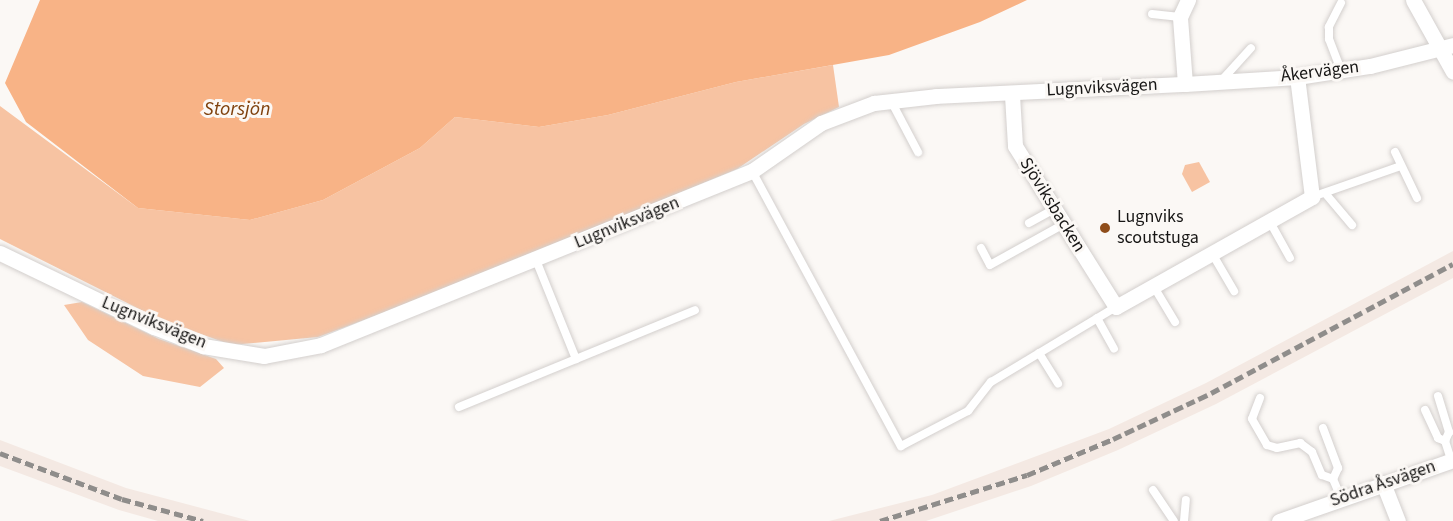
<!DOCTYPE html>
<html>
<head>
<meta charset="utf-8">
<style>
	body { margin:0 }
	#map { position:relative; width:1453px; height:521px; overflow:hidden; background:#fbf8f5; font-family:"Source Sans 3",sans-serif }
	div>[style] { position:absolute }
	.built>* { inset:0; background:#f4e9e3 }
	.green>* { inset:0; background:#f7c3a2 }
	.water>* { inset:0; background:#f8b386 }
	.roads { filter:drop-shadow(0 0 2px #d3cfcd) drop-shadow(0 0 2px #d3cfcd) }
	.service>* { height:8px; margin:-4px; padding:0 4px; transform-origin:4px; border-radius:4px; background:#fff }
	.minor>* { height:15px; margin:-7.5px; padding:0 7.5px; transform-origin:7.5px; border-radius:7.5px; background:#fff }
	.rail>* { height:4.5px; margin-top:-2.25px; transform-origin:0; background:repeating-linear-gradient(90deg,#8f8d8b 0 9px,transparent 0 13.5px) }
	.dots>* { width:16px; height:16px; translate:-50% -50%; box-sizing:border-box; border:3px solid #fbf8f5; border-radius:50% }
	span { translate:-50% -50%; white-space:nowrap; text-align:center; line-height:1.15; -webkit-text-stroke:6px #fbf8f5; paint-order:stroke }
	.street-label { font-size:18px; color:#171615 }
	.poi-label { font-size:18px; color:#171615 }
	.left { translate:0 -50%; text-align:left }
	.water-label { font-size:20px; color:#7f410d; font-style:italic }
</style>
</head>
<body>
<div id="map">
	<div class="built">
		<div style="clip-path:polygon(1453px 251px,1453px 278px,1216px 404px,1118px 450px,1031px 486px,926px 521px,829px 521px,932px 495px,1109px 429px,1206px 383px)"></div>
		<div style="clip-path:polygon(0 440px,126px 488px,250px 521px,158px 521px,119px 510px,0 466px)"></div>
	</div>
	<div class="green">
		<div style="clip-path:polygon(833px 65px,839px 107px,804px 124px,737px 169px,450px 288px,318px 337px,232px 345px,161px 320px,0 239px,0 106px,138px 208px,250px 220px,323px 200px,420px 148px,455px 117px,539px 127px,608px 115px,736px 82px)"></div>
		<div style="clip-path:polygon(1199px 162px,1210px 182px,1192px 192px,1182px 174px,1185px 165px)"></div>
		<div style="clip-path:polygon(82px 302px,159px 339px,216px 359px,224px 368px,200px 387px,143px 376px,88px 340px,64px 305px)"></div>
	</div>
	<div class="water">
		<div style="clip-path:polygon(40px 0,1027px 0,980px 22px,889px 55px,736px 82px,608px 115px,539px 127px,455px 117px,420px 148px,323px 200px,250px 220px,138px 208px,26px 122px,5px 83px)"></div>
	</div>
	<div class="roads">
		<div class="service">
			<div style="left:1341px;top:3px;width:27px;rotate:117deg"></div>
			<div style="left:1329px;top:27px;width:12px;rotate:90deg"></div>
			<div style="left:1329px;top:39px;width:33px;rotate:69deg"></div>
			<div style="left:1152px;top:14px;width:28px;rotate:6deg"></div>
			<div style="left:1222px;top:80px;width:43px;rotate:-47.8deg"></div>
			<div style="left:891px;top:101px;width:58px;rotate:62.1deg"></div>
			<div style="left:1395px;top:152px;width:51px;rotate:64.4deg"></div>
			<div style="left:752px;top:171px;width:313px;rotate:61.6deg"></div>
			<div style="left:901px;top:446px;width:76px;rotate:-27.6deg"></div>
			<div style="left:968px;top:411px;width:37px;rotate:-52deg"></div>
			<div style="left:991px;top:382px;width:146px;rotate:-31deg"></div>
			<div style="left:1325px;top:193px;width:42px;rotate:49.8deg"></div>
			<div style="left:1312px;top:197px;width:94px;rotate:-19.2deg"></div>
			<div style="left:1270px;top:222px;width:41px;rotate:60.9deg"></div>
			<div style="left:1029px;top:223px;width:29px;rotate:-29deg"></div>
			<div style="left:981px;top:248px;width:19px;rotate:62deg"></div>
			<div style="left:990px;top:265px;width:85px;rotate:-29deg"></div>
			<div style="left:1213px;top:255px;width:42px;rotate:59.7deg"></div>
			<div style="left:536px;top:260px;width:107px;rotate:68deg"></div>
			<div style="left:1154px;top:287px;width:41px;rotate:59deg"></div>
			<div style="left:1097px;top:318px;width:35px;rotate:61deg"></div>
			<div style="left:1039px;top:353px;width:36px;rotate:58deg"></div>
			<div style="left:1438px;top:396px;width:38px;rotate:73deg"></div>
			<div style="left:1449px;top:432px;width:10px;rotate:114deg"></div>
			<div style="left:1445px;top:441px;width:20px;rotate:72deg"></div>
			<div style="left:1260px;top:398px;width:22px;rotate:111deg"></div>
			<div style="left:1252px;top:419px;width:30px;rotate:60deg"></div>
			<div style="left:1267px;top:445px;width:10px;rotate:17deg"></div>
			<div style="left:1277px;top:448px;width:24px;rotate:-12deg"></div>
			<div style="left:1300px;top:443px;width:15px;rotate:37deg"></div>
			<div style="left:1312px;top:452px;width:25px;rotate:67deg"></div>
			<div style="left:1322px;top:475px;width:12px;rotate:20deg"></div>
			<div style="left:1333px;top:479px;width:21px;rotate:67deg"></div>
			<div style="left:459px;top:407px;width:255px;rotate:-22.3deg"></div>
			<div style="left:1425px;top:410px;width:31px;rotate:65deg"></div>
			<div style="left:1438px;top:438px;width:8px;rotate:23deg"></div>
			<div style="left:1323px;top:428px;width:43px;rotate:69.4deg"></div>
			<div style="left:1338px;top:468px;width:12px;rotate:114deg"></div>
			<div style="left:1153px;top:490px;width:37px;rotate:56deg"></div>
			<div style="left:1184px;top:521px;width:21px;rotate:-85deg"></div>
		</div>
		<div class="minor">
			<div style="left:1413px;top:0;width:82px;rotate:60.9deg"></div>
			<div style="left:1185px;top:84px;width:112px;rotate:-3.6deg"></div>
			<div style="left:1297px;top:77px;width:74px;rotate:-8.6deg"></div>
			<div style="left:1370px;top:66px;width:86px;rotate:-14.2deg"></div>
			<div style="left:1012px;top:95px;width:51px;rotate:86.6deg"></div>
			<div style="left:1015px;top:146px;width:190px;rotate:57.9deg"></div>
			<div style="left:1116px;top:307px;width:225px;rotate:-29.3deg"></div>
			<div style="left:1312px;top:197px;width:121px;rotate:-97.1deg"></div>
			<div style="left:0;top:253px;width:171px;rotate:25.7deg"></div>
			<div style="left:154px;top:327px;width:53px;rotate:21.2deg"></div>
			<div style="left:203px;top:346px;width:62px;rotate:9.3deg"></div>
			<div style="left:264px;top:356px;width:58px;rotate:-10.9deg"></div>
			<div style="left:321px;top:345px;width:465px;rotate:-22deg"></div>
			<div style="left:752px;top:171px;width:84px;rotate:-34.8deg"></div>
			<div style="left:821px;top:123px;width:57px;rotate:-20.7deg"></div>
			<div style="left:874px;top:103px;width:62px;rotate:-6.4deg"></div>
			<div style="left:936px;top:96px;width:249px;rotate:-2.8deg"></div>
			<div style="left:1185px;top:84px;width:67px;rotate:-94.3deg"></div>
			<div style="left:1180px;top:17px;width:19px;rotate:-65deg"></div>
			<div style="left:1383px;top:483px;width:41px;rotate:68.5deg"></div>
			<div style="left:1279px;top:521px;width:184px;rotate:-19.3deg"></div>
		</div>
	</div>
	<div class="rail">
		<div style="left:0;top:453px;width:130px;rotate:20.7deg"></div>
		<div style="left:122px;top:499px;width:84px;rotate:15.2deg"></div>
		<div style="left:880px;top:521px;width:154px;rotate:-17.4deg"></div>
		<div style="left:1027px;top:475px;width:93px;rotate:-22.7deg"></div>
		<div style="left:1113px;top:439px;width:108px;rotate:-25.1deg"></div>
		<div style="left:1211px;top:393px;width:274px;rotate:-28.1deg"></div>
	</div>
	<div class="dots">
		<div style="left:1105px;top:228px;background:#8f4d1a"></div>
	</div>
	<div class="street-label">
		<span style="left:1320px;top:72px;rotate:-7deg">Åkervägen</span>
		<span style="left:1102px;top:88px;rotate:-3deg">Lugnviksvägen</span>
		<span style="left:1052px;top:205px;rotate:58deg">Sjöviksbacken</span>
		<span style="left:627px;top:223px;rotate:-22deg">Lugnviksvägen</span>
		<span style="left:154px;top:323px;rotate:22deg">Lugnviksvägen</span>
		<span style="left:1383px;top:484px;rotate:-19deg">Södra Åsvägen</span>
	</div>
	<div class="poi-label">
		<span class="left" style="left:1117px;top:228px">Lugnviks<br>scoutstuga</span>
	</div>
	<div class="water-label">
		<span style="left:237px;top:109px">Storsjön</span>
	</div>
</div>
</body>
</html>
